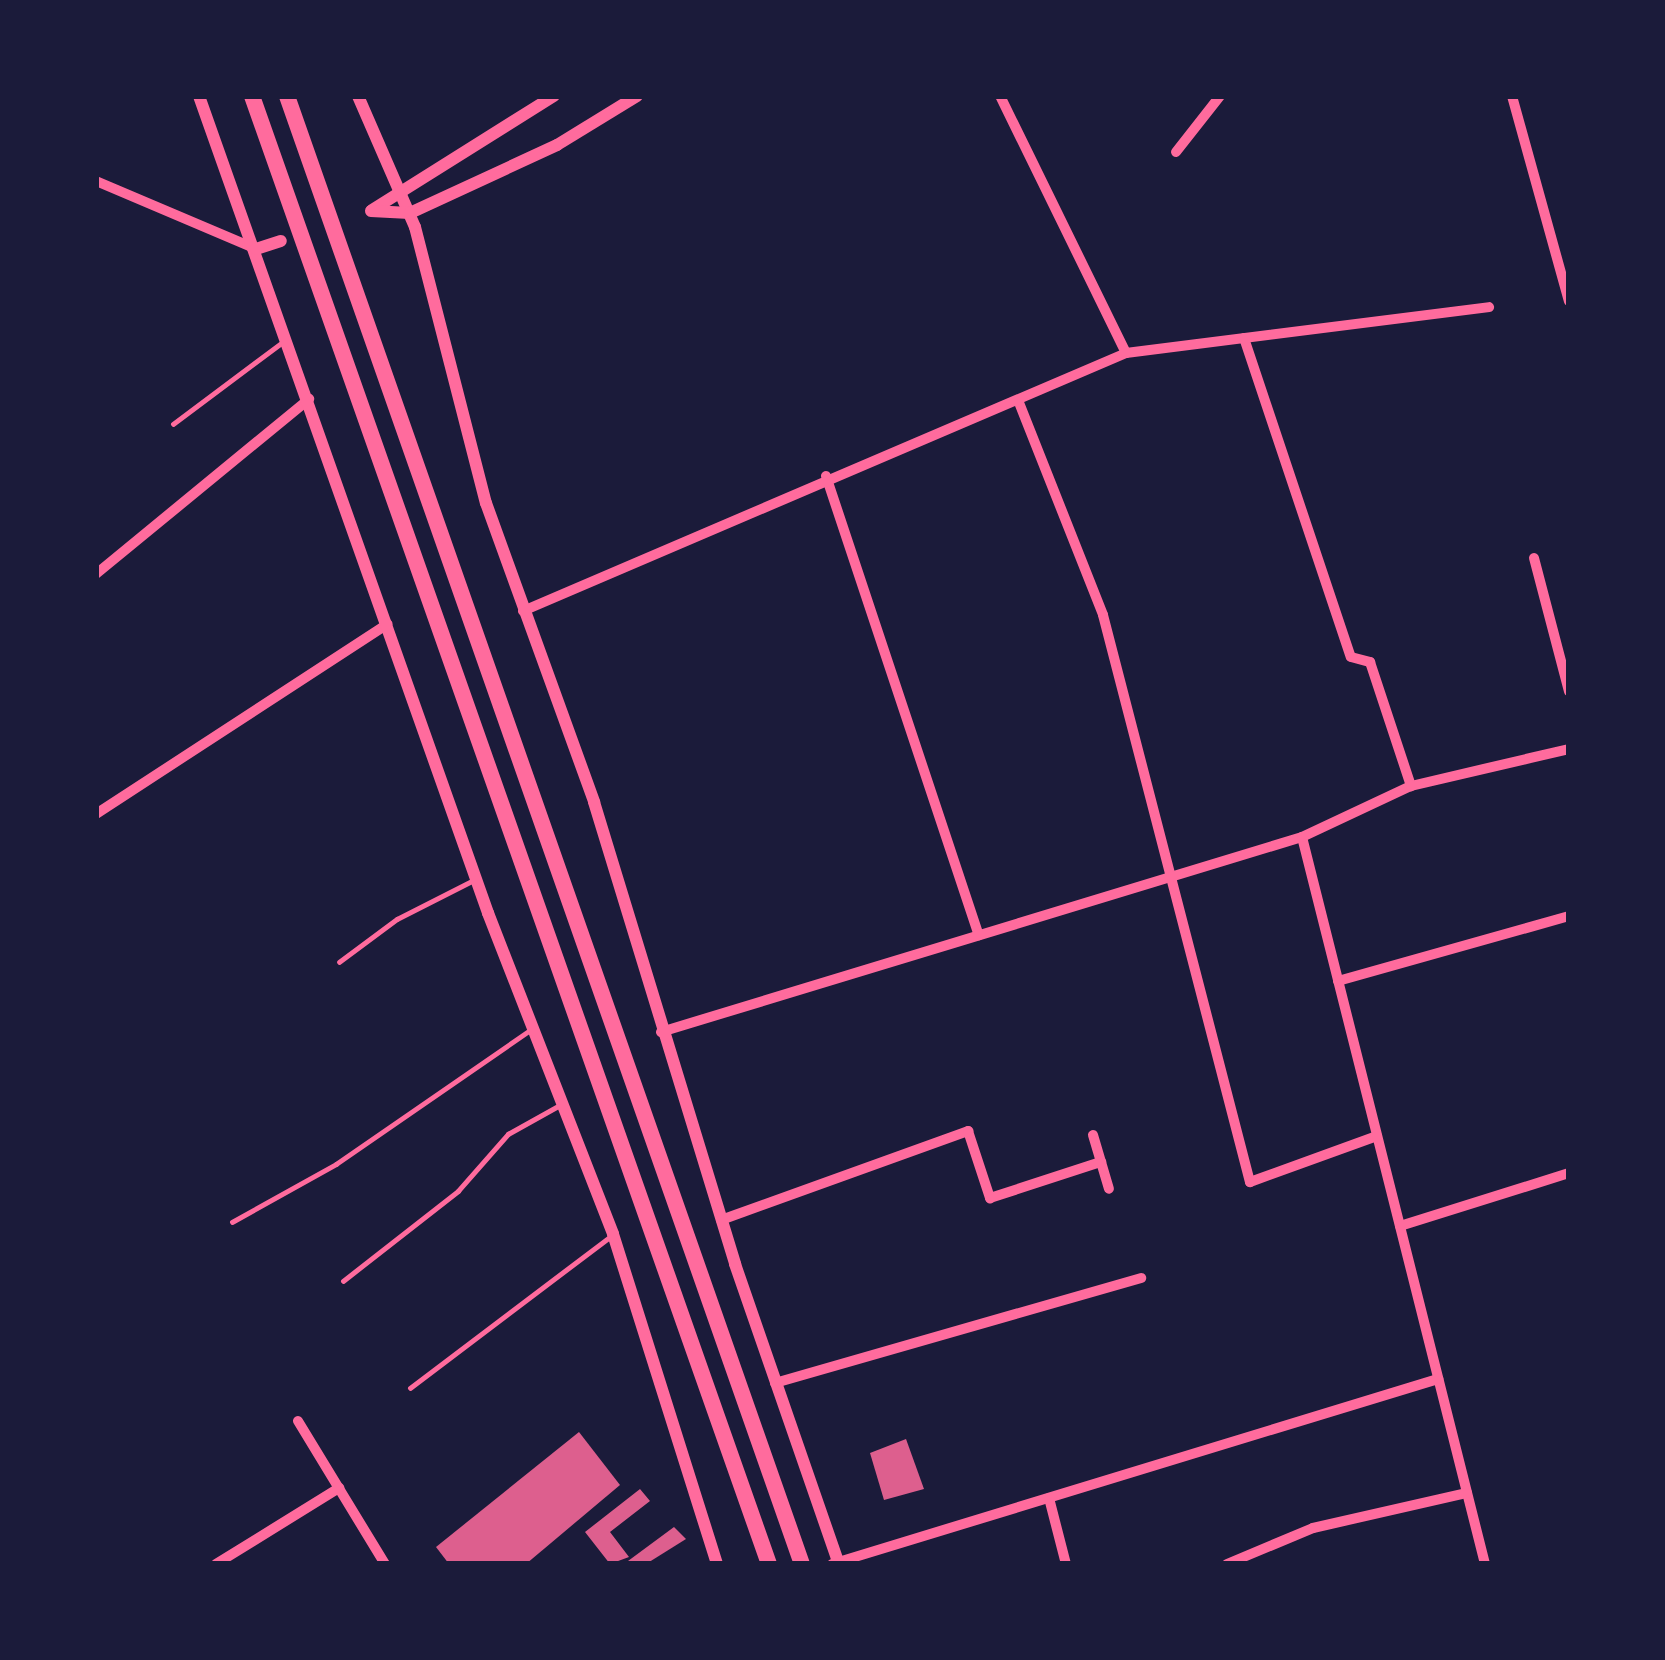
<!DOCTYPE html>
<html>
<head>
<meta charset="utf-8">
<style>
	body { margin:0 }
	#map { position:relative; width:1665px; height:1660px; overflow:hidden; background:#1b1b3a; font-family:Inter,sans-serif }
	div>[style] { position:absolute }
	.building>* { inset:0; background:#dd5f8e }
	.service>* { height:4.5px; margin:-2.25px; padding:0 2.25px; transform-origin:2.25px; border-radius:2.25px; background:#ff6b9d }
	.minor>* { height:10px; margin:-5px; padding:0 5px; transform-origin:5px; border-radius:5px; background:#ff6b9d }
	.tertiary>* { height:12px; margin:-6px; padding:0 6px; transform-origin:6px; border-radius:6px; background:#ff6b9d }
	.trunk>* { height:16px; margin:-8px; padding:0 8px; transform-origin:8px; border-radius:8px; background:#ff6b9d }
	span { translate:-50% -50%; white-space:nowrap; text-align:center; line-height:1.15; -webkit-text-stroke:10px #1b1b3a; paint-order:stroke }
	.frame { position:absolute; inset:0; border:99px solid #1b1b3a; pointer-events:none }
</style>
</head>
<body>
<div id="map">
	<div class="building">
		<div style="clip-path:polygon(579px 1432px,620px 1485px,526px 1564px,449px 1564px,436px 1547px)"></div>
		<div style="clip-path:polygon(906px 1439px,924px 1489px,884px 1500px,870px 1453px)"></div>
		<div style="clip-path:polygon(640px 1489px,650px 1501px,610px 1532px,629px 1557px,610px 1564px,585px 1532px)"></div>
		<div style="clip-path:polygon(674px 1527px,686px 1539px,646px 1564px,628px 1561px)"></div>
	</div>
	<div class="service">
		<div style="left:173px;top:424px;width:139px;rotate:-36.8deg"></div>
		<div style="left:339px;top:962px;width:72px;rotate:-36.6deg"></div>
		<div style="left:397px;top:919px;width:84px;rotate:-26.9deg"></div>
		<div style="left:232px;top:1222px;width:119px;rotate:-29.1deg"></div>
		<div style="left:336px;top:1164px;width:234px;rotate:-34.6deg"></div>
		<div style="left:343px;top:1281px;width:146px;rotate:-38deg"></div>
		<div style="left:458px;top:1191px;width:76px;rotate:-48.7deg"></div>
		<div style="left:508px;top:1134px;width:60px;rotate:-29.1deg"></div>
		<div style="left:410px;top:1388px;width:252px;rotate:-37.1deg"></div>
	</div>
	<div class="minor">
		<div style="left:1512px;top:96px;width:213px;rotate:74.5deg"></div>
		<div style="left:1176px;top:152px;width:71px;rotate:-51.8deg"></div>
		<div style="left:96px;top:181px;width:174px;rotate:23deg"></div>
		<div style="left:1244px;top:338px;width:336px;rotate:71.5deg"></div>
		<div style="left:1351px;top:657px;width:20px;rotate:15deg"></div>
		<div style="left:1370px;top:662px;width:131px;rotate:71.7deg"></div>
		<div style="left:1126px;top:353px;width:366px;rotate:-7.2deg"></div>
		<div style="left:1018px;top:400px;width:231px;rotate:68.4deg"></div>
		<div style="left:1103px;top:615px;width:586px;rotate:75.47deg"></div>
		<div style="left:1250px;top:1182px;width:135px;rotate:-19.9deg"></div>
		<div style="left:826px;top:476px;width:484px;rotate:71.6deg"></div>
		<div style="left:1534px;top:558px;width:138px;rotate:75.3deg"></div>
		<div style="left:96px;top:574px;width:276px;rotate:-39.4deg"></div>
		<div style="left:523px;top:611px;width:656px;rotate:-23.16deg"></div>
		<div style="left:1126px;top:353px;width:286px;rotate:-116.1deg"></div>
		<div style="left:96px;top:814px;width:348px;rotate:-33.1deg"></div>
		<div style="left:1302px;top:837px;width:750px;rotate:75.87deg"></div>
		<div style="left:1338px;top:981px;width:240px;rotate:-15.7deg"></div>
		<div style="left:661px;top:1032px;width:670px;rotate:-16.92deg"></div>
		<div style="left:1302px;top:837px;width:120px;rotate:-25.1deg"></div>
		<div style="left:1411px;top:786px;width:162px;rotate:-13.2deg"></div>
		<div style="left:1093px;top:1135px;width:56px;rotate:73.5deg"></div>
		<div style="left:721px;top:1220px;width:263px;rotate:-19.8deg"></div>
		<div style="left:968px;top:1131px;width:71px;rotate:71.8deg"></div>
		<div style="left:990px;top:1198px;width:117px;rotate:-18deg"></div>
		<div style="left:1400px;top:1226px;width:177px;rotate:-17.4deg"></div>
		<div style="left:775px;top:1383px;width:381px;rotate:-16deg"></div>
		<div style="left:298px;top:1421px;width:167px;rotate:58.7deg"></div>
		<div style="left:1049px;top:1498px;width:68px;rotate:75.6deg"></div>
		<div style="left:216px;top:1564px;width:145px;rotate:-31.7deg"></div>
		<div style="left:832px;top:1564px;width:634px;rotate:-16.98deg"></div>
		<div style="left:1227px;top:1564px;width:93px;rotate:-22.7deg"></div>
		<div style="left:1313px;top:1528px;width:158px;rotate:-12.8deg"></div>
	</div>
	<div class="tertiary">
		<div style="left:199px;top:96px;width:867px;rotate:70.52deg"></div>
		<div style="left:488px;top:913px;width:344px;rotate:68.7deg"></div>
		<div style="left:613px;top:1234px;width:346px;rotate:72.5deg"></div>
		<div style="left:358px;top:96px;width:143px;rotate:66.5deg"></div>
		<div style="left:415px;top:227px;width:285px;rotate:75.6deg"></div>
		<div style="left:486px;top:503px;width:318px;rotate:70.1deg"></div>
		<div style="left:594px;top:802px;width:483px;rotate:73deg"></div>
		<div style="left:735px;top:1264px;width:318px;rotate:70.9deg"></div>
		<div style="left:372px;top:210px;width:215px;rotate:-32.1deg"></div>
		<div style="left:371px;top:211px;width:39px;rotate:3deg"></div>
		<div style="left:410px;top:213px;width:162px;rotate:-24.8deg"></div>
		<div style="left:557px;top:145px;width:94px;rotate:-31.5deg"></div>
		<div style="left:256px;top:249px;width:26px;rotate:-18deg"></div>
	</div>
	<div class="trunk">
		<div style="left:252px;top:96px;width:1556px;rotate:70.6deg"></div>
		<div style="left:287px;top:96px;width:1556px;rotate:70.67deg"></div>
	</div>
	<div class="frame"></div>
</div>
</body>
</html>
